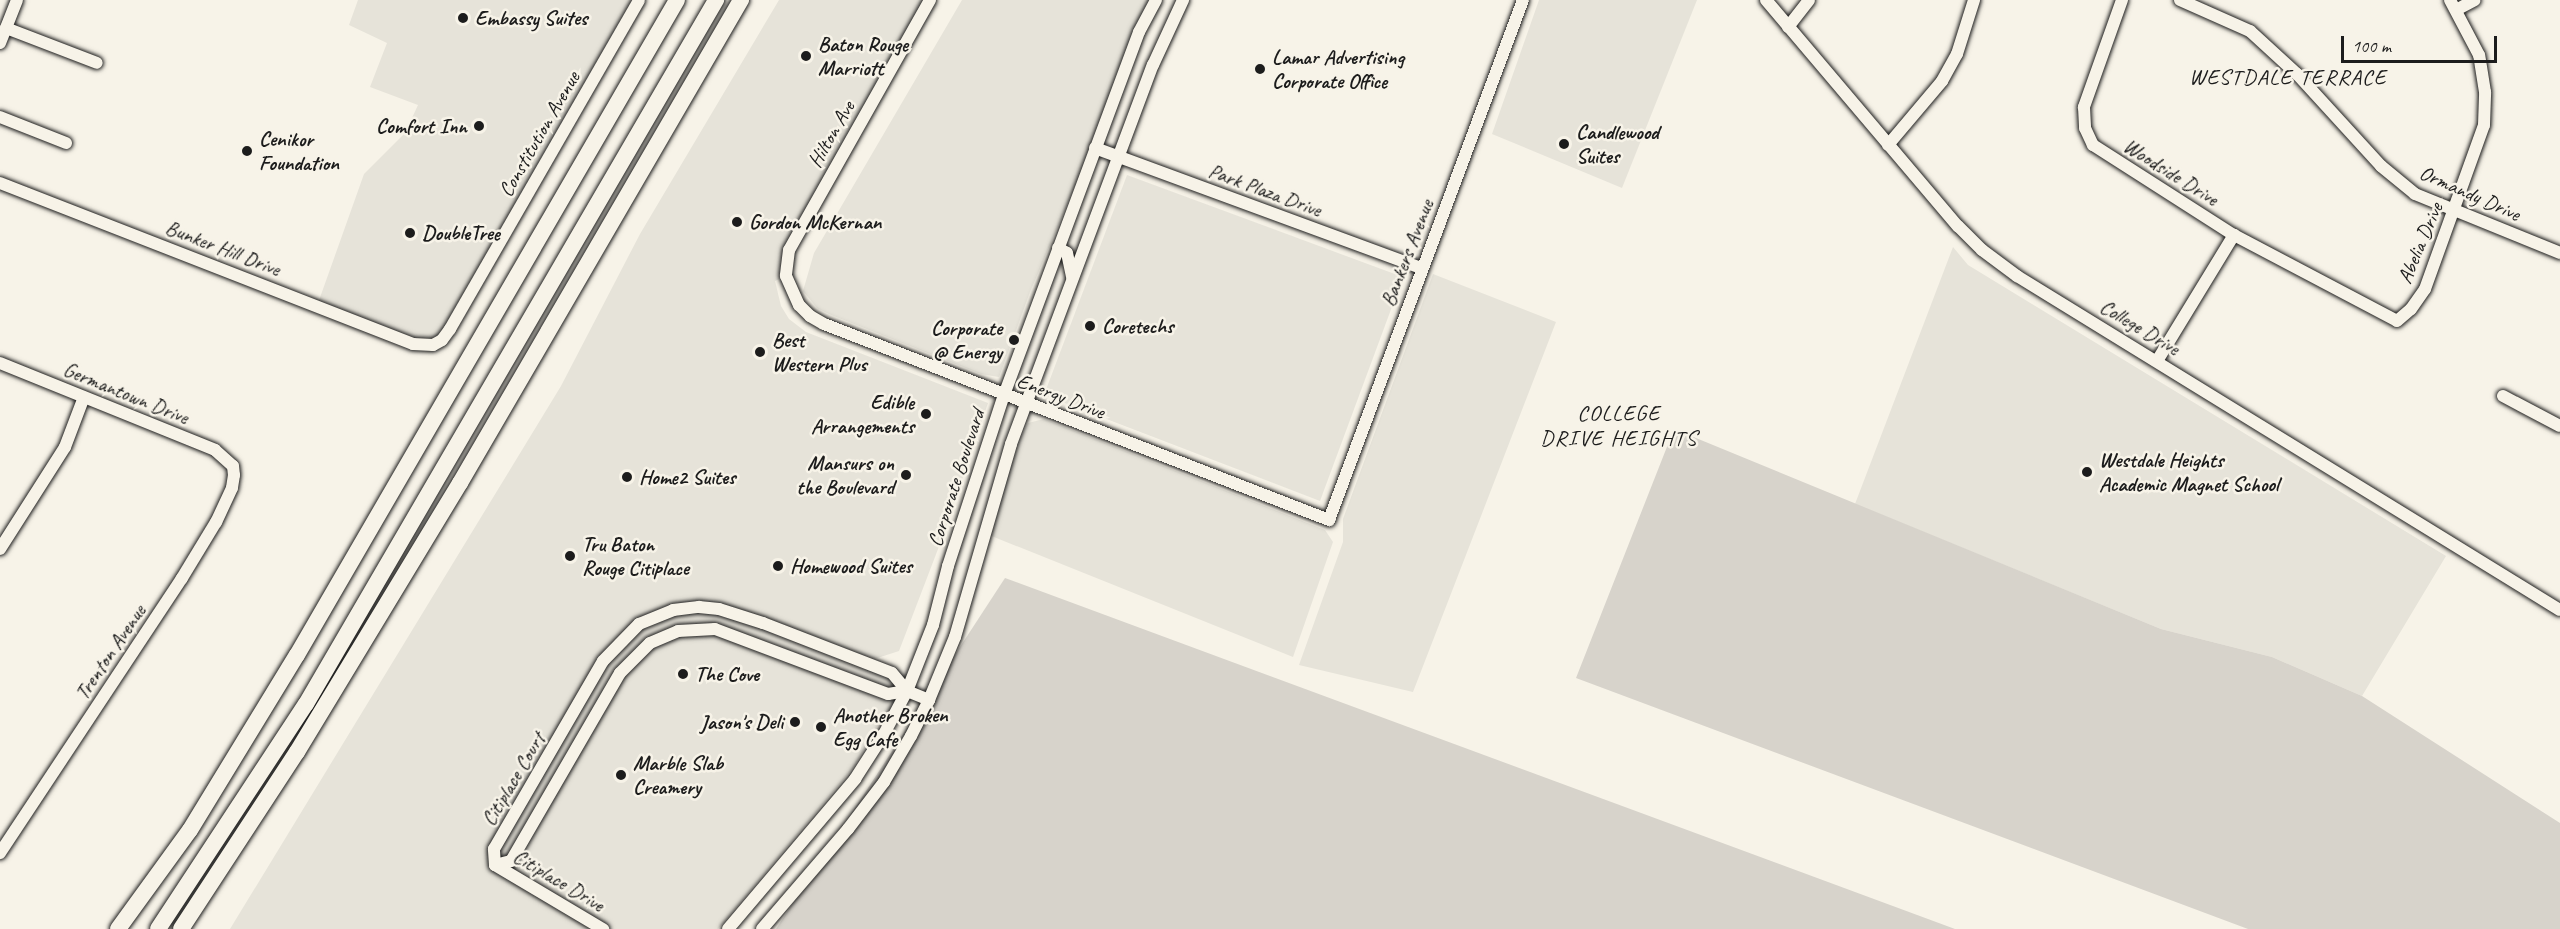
<!DOCTYPE html>
<html>
<head>
<meta charset="utf-8">
<style>
	body { margin:0 }
	#map { position:relative; width:2560px; height:929px; overflow:hidden; background:#f7f3e8; font-family:Caveat,sans-serif }
	div>[style] { position:absolute }
	.built>* { inset:0; background:#e6e3d9 }
	.green>* { inset:0; background:#d7d3cb }
	.roads { filter:drop-shadow(0 0 2px #1c1c1c) drop-shadow(0 0 2px #1c1c1c) }
	.minor>* { height:12px; margin:-6px; padding:0 6px; transform-origin:6px; border-radius:6px; background:#f7f3e8 }
	.highway>* { height:16px; margin:-8px; padding:0 8px; transform-origin:8px; border-radius:8px; background:#f7f3e8 }
	.dots>* { width:16px; height:16px; translate:-50% -50%; box-sizing:border-box; border:3px solid #f7f3e8; border-radius:50% }
	span { translate:-50% -50%; white-space:nowrap; text-align:center; line-height:1.15; -webkit-text-stroke:5px #f7f3e8; paint-order:stroke }
	.poi-label { font-size:21px; color:#1c1c1c; font-weight:700 }
	.left { translate:0 -50%; text-align:left }
	.right { translate:-100% -50%; text-align:right }
	.street-label { font-size:21px; color:#1c1c1c }
	.neighbourhood-label { font-size:22px; color:#1c1c1c; letter-spacing:1.5px }
	.scale { position:absolute; left:2341px; top:36px; width:156px; height:27px; box-sizing:border-box; border:3px solid #1c1c1c; border-top:0; padding-left:8px; font-size:18px; line-height:21px; white-space:nowrap; color:#1c1c1c; -webkit-text-stroke:4px #f7f3e8; paint-order:stroke }
</style>
</head>
<body>
<div id="map">
	<div class="built">
		<div style="clip-path:polygon(358px 0,639px 0,442px 340px,423px 346px,317px 306px,364px 174px,405px 133px,418px 105px,370px 87px,387px 43px,349px 25px)"></div>
		<div style="clip-path:polygon(779px 0,930px 0,797px 232px,786px 276px,775px 281px,781px 306px,789px 319px,806px 332px,988px 403px,943px 536px,899px 651px,865px 662px,905px 678px,890px 714px,878px 725px,853px 768px,718px 929px,230px 929px,561px 386px,640px 234px)"></div>
		<div style="clip-path:polygon(962px 0,1154px 0,1030px 292px,999px 377px,981px 374px,829px 314px,817px 308px,803px 291px,814px 253px)"></div>
		<div style="clip-path:polygon(1539px 0,1697px 0,1622px 188px,1492px 134px)"></div>
		<div style="clip-path:polygon(1127px 175px,1403px 277px,1320px 501px,1044px 395px)"></div>
		<div style="clip-path:polygon(1953px 247px,1968px 265px,2446px 556px,2362px 696px,2272px 657px,2161px 629px,1855px 504px)"></div>
		<div style="clip-path:polygon(1433px 274px,1556px 322px,1413px 692px,1299px 665px,1343px 542px,1343px 519px)"></div>
		<div style="clip-path:polygon(1044px 419px,1325px 530px,1333px 542px,1293px 657px,989px 535px,1020px 439px,1028px 423px)"></div>
	</div>
	<div class="green">
		<div style="clip-path:polygon(1674px 429px,2161px 629px,2272px 657px,2362px 696px,2560px 823px,2560px 929px,2248px 929px,1576px 678px)"></div>
		<div style="clip-path:polygon(1005px 578px,1955px 929px,776px 929px)"></div>
	</div>
	<div class="roads">
		<div class="minor">
			<div style="left:930px;top:0;width:287px;rotate:119.4deg"></div>
			<div style="left:789px;top:250px;width:26px;rotate:97deg"></div>
			<div style="left:786px;top:276px;width:32px;rotate:66deg"></div>
			<div style="left:799px;top:305px;width:16px;rotate:45deg"></div>
			<div style="left:810px;top:316px;width:16px;rotate:30deg"></div>
			<div style="left:824px;top:324px;width:542px;rotate:21.21deg"></div>
			<div style="left:1329px;top:520px;width:555px;rotate:-69.54deg"></div>
			<div style="left:1766px;top:0;width:297px;rotate:49.7deg"></div>
			<div style="left:1958px;top:226px;width:34px;rotate:45deg"></div>
			<div style="left:1982px;top:250px;width:44px;rotate:36.6deg"></div>
			<div style="left:2017px;top:276px;width:637px;rotate:31.6deg"></div>
			<div style="left:2122px;top:0;width:114px;rotate:109.6deg"></div>
			<div style="left:2084px;top:107px;width:21px;rotate:87deg"></div>
			<div style="left:2085px;top:128px;width:19px;rotate:65deg"></div>
			<div style="left:2093px;top:145px;width:167px;rotate:32.6deg"></div>
			<div style="left:2234px;top:235px;width:184px;rotate:27.8deg"></div>
			<div style="left:2397px;top:321px;width:18px;rotate:-41deg"></div>
			<div style="left:2411px;top:309px;width:24px;rotate:-55deg"></div>
			<div style="left:2425px;top:289px;width:174px;rotate:-70.2deg"></div>
			<div style="left:2484px;top:125px;width:33px;rotate:-88deg"></div>
			<div style="left:2485px;top:92px;width:37px;rotate:-99deg"></div>
			<div style="left:2479px;top:55px;width:62px;rotate:-117.8deg"></div>
			<div style="left:2180px;top:0;width:77px;rotate:23.9deg"></div>
			<div style="left:2250px;top:31px;width:64px;rotate:42.5deg"></div>
			<div style="left:2297px;top:74px;width:125px;rotate:47.6deg"></div>
			<div style="left:2381px;top:166px;width:44px;rotate:39.5deg"></div>
			<div style="left:2415px;top:194px;width:157px;rotate:22.1deg"></div>
			<div style="left:2456px;top:10px;width:21px;rotate:-28deg"></div>
			<div style="left:1788px;top:27px;width:34px;rotate:-52deg"></div>
			<div style="left:6px;top:28px;width:97px;rotate:21deg"></div>
			<div style="left:0;top:43px;width:46px;rotate:-68.4deg"></div>
			<div style="left:0;top:117px;width:71px;rotate:21.5deg"></div>
			<div style="left:1888px;top:145px;width:84px;rotate:-49.8deg"></div>
			<div style="left:1942px;top:81px;width:31px;rotate:-61deg"></div>
			<div style="left:1957px;top:54px;width:57px;rotate:-72.5deg"></div>
			<div style="left:1095px;top:148px;width:347px;rotate:20.2deg"></div>
			<div style="left:0;top:183px;width:443px;rotate:21.3deg"></div>
			<div style="left:413px;top:344px;width:20px;rotate:3deg"></div>
			<div style="left:433px;top:345px;width:10px;rotate:-29deg"></div>
			<div style="left:442px;top:340px;width:14px;rotate:-54deg"></div>
			<div style="left:450px;top:329px;width:379px;rotate:-60.1deg"></div>
			<div style="left:1058px;top:248px;width:10px;rotate:29deg"></div>
			<div style="left:1067px;top:253px;width:25px;rotate:78deg"></div>
			<div style="left:2157px;top:361px;width:148px;rotate:-58.6deg"></div>
			<div style="left:0;top:363px;width:232px;rotate:22deg"></div>
			<div style="left:215px;top:450px;width:24px;rotate:42deg"></div>
			<div style="left:233px;top:466px;width:9px;rotate:84deg"></div>
			<div style="left:234px;top:475px;width:13px;rotate:99deg"></div>
			<div style="left:232px;top:488px;width:38px;rotate:115deg"></div>
			<div style="left:216px;top:522px;width:66px;rotate:121.3deg"></div>
			<div style="left:182px;top:578px;width:330px;rotate:123.5deg"></div>
			<div style="left:2503px;top:396px;width:64px;rotate:27.8deg"></div>
			<div style="left:0;top:549px;width:121px;rotate:-57.5deg"></div>
			<div style="left:65px;top:447px;width:53px;rotate:-69.2deg"></div>
			<div style="left:495px;top:865px;width:16px;rotate:-94deg"></div>
			<div style="left:494px;top:849px;width:217px;rotate:-59.9deg"></div>
			<div style="left:603px;top:661px;width:52px;rotate:-45.8deg"></div>
			<div style="left:639px;top:624px;width:37px;rotate:-22deg"></div>
			<div style="left:673px;top:610px;width:26px;rotate:-7deg"></div>
			<div style="left:699px;top:607px;width:20px;rotate:6deg"></div>
			<div style="left:719px;top:609px;width:46px;rotate:17.7deg"></div>
			<div style="left:763px;top:623px;width:138px;rotate:21.2deg"></div>
			<div style="left:892px;top:673px;width:23px;rotate:50deg"></div>
			<div style="left:907px;top:691px;width:24px;rotate:22deg"></div>
			<div style="left:495px;top:865px;width:16px;rotate:-14deg"></div>
			<div style="left:511px;top:861px;width:217px;rotate:-59.9deg"></div>
			<div style="left:620px;top:673px;width:42px;rotate:-45deg"></div>
			<div style="left:650px;top:643px;width:30px;rotate:-23deg"></div>
			<div style="left:678px;top:631px;width:37px;rotate:-3deg"></div>
			<div style="left:715px;top:629px;width:185px;rotate:20.6deg"></div>
			<div style="left:888px;top:694px;width:19px;rotate:-9deg"></div>
			<div style="left:495px;top:865px;width:126px;rotate:30.7deg"></div>
			<div style="left:728px;top:929px;width:197px;rotate:-49.7deg"></div>
			<div style="left:855px;top:779px;width:54px;rotate:-57.2deg"></div>
			<div style="left:884px;top:734px;width:49px;rotate:-61.9deg"></div>
			<div style="left:907px;top:691px;width:71px;rotate:-68.5deg"></div>
			<div style="left:933px;top:625px;width:61px;rotate:-75.7deg"></div>
			<div style="left:948px;top:566px;width:180px;rotate:-71.9deg"></div>
			<div style="left:1004px;top:395px;width:387px;rotate:-69.6deg"></div>
			<div style="left:1139px;top:32px;width:36px;rotate:-62deg"></div>
			<div style="left:762px;top:929px;width:132px;rotate:-49.3deg"></div>
			<div style="left:848px;top:829px;width:59px;rotate:-52.5deg"></div>
			<div style="left:884px;top:782px;width:53px;rotate:-59.6deg"></div>
			<div style="left:911px;top:736px;width:40px;rotate:-63.4deg"></div>
			<div style="left:929px;top:700px;width:68px;rotate:-67.6deg"></div>
			<div style="left:955px;top:637px;width:201px;rotate:-73.8deg"></div>
			<div style="left:1011px;top:444px;width:405px;rotate:-69.5deg"></div>
			<div style="left:1153px;top:65px;width:72px;rotate:-65.2deg"></div>
		</div>
		<div class="highway">
			<div style="left:118px;top:929px;width:122px;rotate:-54deg"></div>
			<div style="left:190px;top:830px;width:205px;rotate:-58.6deg"></div>
			<div style="left:297px;top:655px;width:757px;rotate:-59.88deg"></div>
			<div style="left:158px;top:929px;width:269px;rotate:-56.7deg"></div>
			<div style="left:306px;top:704px;width:815px;rotate:-59.78deg"></div>
			<div style="left:181px;top:929px;width:212px;rotate:-56.8deg"></div>
			<div style="left:297px;top:752px;width:315px;rotate:-58.8deg"></div>
			<div style="left:460px;top:483px;width:559px;rotate:-59.81deg"></div>
		</div>
	</div>
	<div class="dots">
		<div style="left:463px;top:18px;background:#1c1c1c"></div>
		<div style="left:806px;top:56px;background:#1c1c1c"></div>
		<div style="left:1260px;top:69px;background:#1c1c1c"></div>
		<div style="left:479px;top:126px;background:#1c1c1c"></div>
		<div style="left:1564px;top:144px;background:#1c1c1c"></div>
		<div style="left:247px;top:151px;background:#1c1c1c"></div>
		<div style="left:737px;top:222px;background:#1c1c1c"></div>
		<div style="left:410px;top:233px;background:#1c1c1c"></div>
		<div style="left:1090px;top:326px;background:#1c1c1c"></div>
		<div style="left:1014px;top:340px;background:#1c1c1c"></div>
		<div style="left:760px;top:352px;background:#1c1c1c"></div>
		<div style="left:926px;top:414px;background:#1c1c1c"></div>
		<div style="left:2087px;top:472px;background:#1c1c1c"></div>
		<div style="left:906px;top:475px;background:#1c1c1c"></div>
		<div style="left:627px;top:477px;background:#1c1c1c"></div>
		<div style="left:570px;top:556px;background:#1c1c1c"></div>
		<div style="left:778px;top:566px;background:#1c1c1c"></div>
		<div style="left:683px;top:674px;background:#1c1c1c"></div>
		<div style="left:795px;top:722px;background:#1c1c1c"></div>
		<div style="left:821px;top:727px;background:#1c1c1c"></div>
		<div style="left:621px;top:775px;background:#1c1c1c"></div>
	</div>
	<div class="poi-label">
		<span class="left" style="left:475px;top:18px">Embassy Suites</span>
		<span class="left" style="left:818px;top:56px">Baton Rouge<br>Marriott</span>
		<span class="left" style="left:1272px;top:69px">Lamar Advertising<br>Corporate Office</span>
		<span class="right" style="left:467px;top:126px">Comfort Inn</span>
		<span class="left" style="left:1576px;top:144px">Candlewood<br>Suites</span>
		<span class="left" style="left:259px;top:151px">Cenikor<br>Foundation</span>
		<span class="left" style="left:749px;top:222px">Gordon McKernan</span>
		<span class="left" style="left:422px;top:233px">DoubleTree</span>
		<span class="left" style="left:1102px;top:326px">Coretechs</span>
		<span class="right" style="left:1002px;top:340px">Corporate<br>@ Energy</span>
		<span class="left" style="left:772px;top:352px">Best<br>Western Plus</span>
		<span class="right" style="left:914px;top:414px">Edible<br>Arrangements</span>
		<span class="left" style="left:2099px;top:472px">Westdale Heights<br>Academic Magnet School</span>
		<span class="right" style="left:894px;top:475px">Mansurs on<br>the Boulevard</span>
		<span class="left" style="left:639px;top:477px">Home2 Suites</span>
		<span class="left" style="left:582px;top:556px">Tru Baton<br>Rouge Citiplace</span>
		<span class="left" style="left:790px;top:566px">Homewood Suites</span>
		<span class="left" style="left:695px;top:674px">The Cove</span>
		<span class="left" style="left:833px;top:727px">Another Broken<br>Egg Cafe</span>
		<span class="right" style="left:783px;top:722px">Jason's Deli</span>
		<span class="left" style="left:633px;top:775px">Marble Slab<br>Creamery</span>
	</div>
	<div class="street-label">
		<span style="left:539px;top:134px;rotate:-60deg">Constitution Avenue</span>
		<span style="left:831px;top:134px;rotate:-60deg">Hilton Ave</span>
		<span style="left:2171px;top:172px;rotate:32deg">Woodside Drive</span>
		<span style="left:1265px;top:190px;rotate:20deg">Park Plaza Drive</span>
		<span style="left:2470px;top:193px;rotate:24deg">Ormandy Drive</span>
		<span style="left:2420px;top:243px;rotate:-67deg">Abelia Drive</span>
		<span style="left:223px;top:248px;rotate:21deg">Bunker Hill Drive</span>
		<span style="left:1407px;top:253px;rotate:-69deg">Bankers Avenue</span>
		<span style="left:2140px;top:327px;rotate:31deg">College Drive</span>
		<span style="left:126px;top:393px;rotate:22deg">Germantown Drive</span>
		<span style="left:1061px;top:396px;rotate:21deg">Energy Drive</span>
		<span style="left:956px;top:478px;rotate:-72deg">Corporate Boulevard</span>
		<span style="left:110px;top:652px;rotate:-56deg">Trenton Avenue</span>
		<span style="left:513px;top:779px;rotate:-59deg">Citiplace Court</span>
		<span style="left:559px;top:880px;rotate:31deg">Citiplace Drive</span>
	</div>
	<div class="neighbourhood-label">
		<span style="left:2288px;top:78px">WESTDALE TERRACE</span>
		<span style="left:1619px;top:426px">COLLEGE<br>DRIVE HEIGHTS</span>
	</div>
	<div class="scale">100 m</div>
</div>
</body>
</html>
